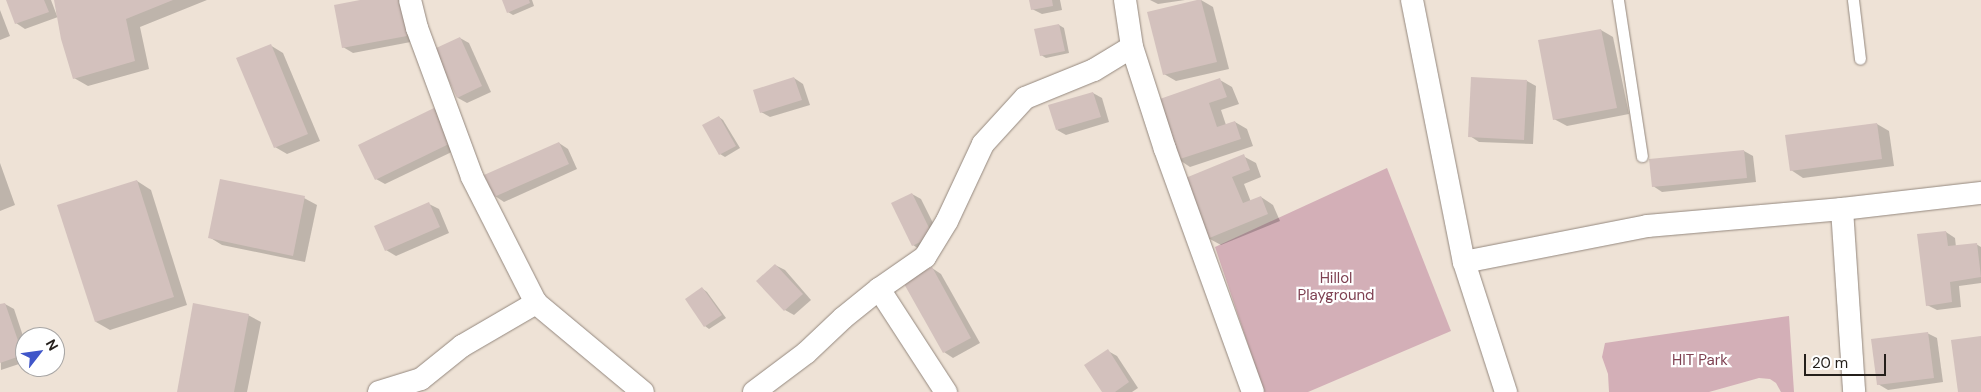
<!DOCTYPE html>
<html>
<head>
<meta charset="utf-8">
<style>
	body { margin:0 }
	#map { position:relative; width:1981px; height:392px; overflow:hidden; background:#eee2d6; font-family:"DM Sans",sans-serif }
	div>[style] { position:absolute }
	.green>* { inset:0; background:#d3afb7 }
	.shadow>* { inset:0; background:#0003 }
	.building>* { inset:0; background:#d3c1bd }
	.roads { filter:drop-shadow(0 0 1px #94887e) drop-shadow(0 0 1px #94887e) }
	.service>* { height:11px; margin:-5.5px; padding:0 5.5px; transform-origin:5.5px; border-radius:5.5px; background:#fff }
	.minor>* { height:22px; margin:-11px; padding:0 11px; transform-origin:11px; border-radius:11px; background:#fff }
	span { translate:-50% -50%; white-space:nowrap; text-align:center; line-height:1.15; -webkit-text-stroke:4.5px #fff; paint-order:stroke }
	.park-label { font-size:15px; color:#7f4152 }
	.north { position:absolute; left:15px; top:327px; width:50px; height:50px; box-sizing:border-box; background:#fff; border:1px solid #a7a5a4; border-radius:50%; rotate:60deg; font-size:14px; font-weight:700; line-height:20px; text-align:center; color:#241f1b }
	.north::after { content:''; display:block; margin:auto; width:18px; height:22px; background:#4056c9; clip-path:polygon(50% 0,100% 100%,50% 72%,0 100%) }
	.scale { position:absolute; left:1804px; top:354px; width:82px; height:22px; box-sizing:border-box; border:2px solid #241f1b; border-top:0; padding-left:6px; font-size:15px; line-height:18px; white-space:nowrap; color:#241f1b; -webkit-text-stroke:4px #fff; paint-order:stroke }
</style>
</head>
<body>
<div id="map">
	<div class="green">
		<div style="clip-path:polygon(1387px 168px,1451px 331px,1308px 392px,1264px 392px,1215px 247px)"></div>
		<div style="clip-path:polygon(1789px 316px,1794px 392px,1781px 392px,1776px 383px,1770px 379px,1759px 378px,1709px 392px,1609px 392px,1608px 374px,1602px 357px,1605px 343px)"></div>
	</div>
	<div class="shadow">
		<div style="clip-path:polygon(8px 0,51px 0,57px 16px,55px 0,207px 0,140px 27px,149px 69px,88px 86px,74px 78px,58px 17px,25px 29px,16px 23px)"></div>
		<div style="clip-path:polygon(367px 0,408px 0,416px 41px,353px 53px,343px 47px)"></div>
		<div style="clip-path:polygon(503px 0,532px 0,534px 6px,513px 15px,508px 12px)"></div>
		<div style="clip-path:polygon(1031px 0,1060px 0,1062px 10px,1042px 14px,1032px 9px)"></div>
		<div style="clip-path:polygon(1150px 0,1185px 0,1158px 4px)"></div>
		<div style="clip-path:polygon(1201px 0,1213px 7px,1229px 69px,1176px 81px,1164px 74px)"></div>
		<div style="clip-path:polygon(0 10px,10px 36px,0 40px)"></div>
		<div style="clip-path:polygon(1059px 25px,1064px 28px,1069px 53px,1046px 58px,1041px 55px)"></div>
		<div style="clip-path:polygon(1601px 30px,1613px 37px,1629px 114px,1567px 126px,1554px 119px)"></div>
		<div style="clip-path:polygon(460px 38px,469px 43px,491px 92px,467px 103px,458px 98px)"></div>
		<div style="clip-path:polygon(270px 45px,283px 53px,320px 141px,287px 154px,275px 147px)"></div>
		<div style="clip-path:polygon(794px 78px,803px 84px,810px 105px,770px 117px,761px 112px)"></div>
		<div style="clip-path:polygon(1220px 80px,1232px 87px,1239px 104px,1221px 110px,1226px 125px,1235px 122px,1247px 129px,1253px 146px,1190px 167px,1178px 159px)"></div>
		<div style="clip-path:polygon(1527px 81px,1536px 86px,1533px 144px,1479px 142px,1470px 136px)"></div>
		<div style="clip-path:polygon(1093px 93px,1102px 98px,1109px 122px,1066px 135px,1057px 130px)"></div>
		<div style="clip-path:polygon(434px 109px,443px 115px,460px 148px,385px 184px,376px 179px)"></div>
		<div style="clip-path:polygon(719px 117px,723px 120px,740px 148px,725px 157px,720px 154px)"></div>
		<div style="clip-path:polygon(1877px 124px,1889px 131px,1894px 166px,1803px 178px,1791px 170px)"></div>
		<div style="clip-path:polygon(559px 143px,568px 149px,577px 169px,504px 202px,495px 196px)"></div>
		<div style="clip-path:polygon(1744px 151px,1753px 156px,1756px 182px,1662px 192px,1653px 186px)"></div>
		<div style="clip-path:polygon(1243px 156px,1256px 163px,1261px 177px,1244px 184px,1251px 202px,1261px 197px,1273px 205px,1280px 221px,1221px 245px,1208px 238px,1184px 180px)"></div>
		<div style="clip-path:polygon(0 163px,15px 205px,0 211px)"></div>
		<div style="clip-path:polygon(137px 181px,151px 190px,187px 305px,110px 330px,96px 322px)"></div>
		<div style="clip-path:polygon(912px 194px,921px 199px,942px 241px,922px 251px,913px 245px)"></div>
		<div style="clip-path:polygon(304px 198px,317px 205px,305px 262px,222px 245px,209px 237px)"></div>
		<div style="clip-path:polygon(429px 204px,439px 209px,449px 233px,396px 256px,386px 250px,376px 226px)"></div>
		<div style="clip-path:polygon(1946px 232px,1955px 238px,1956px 247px,1976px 244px,1981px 247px,1981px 283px,1959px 286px,1961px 307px,1937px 310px,1927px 305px)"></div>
		<div style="clip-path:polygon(775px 265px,785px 270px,811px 300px,794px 315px,785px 310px)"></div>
		<div style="clip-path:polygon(932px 268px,941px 274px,980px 343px,953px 358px,944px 352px)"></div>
		<div style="clip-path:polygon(703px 289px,707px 292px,726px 318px,709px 329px,705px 326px)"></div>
		<div style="clip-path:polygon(5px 304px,14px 309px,25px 342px,25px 362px,1px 370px,0 306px)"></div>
		<div style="clip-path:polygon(248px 315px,261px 322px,247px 392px,178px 392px)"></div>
		<div style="clip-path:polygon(1927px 333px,1937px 338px,1943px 382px,1888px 390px,1878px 384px)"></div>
		<div style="clip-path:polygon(1108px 351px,1117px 356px,1138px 388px,1132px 392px,1103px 392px)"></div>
	</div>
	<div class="building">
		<div style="clip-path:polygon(6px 0,44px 0,49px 12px,15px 24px)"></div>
		<div style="clip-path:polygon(54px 0,173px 0,126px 19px,135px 61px,73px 79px,61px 39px)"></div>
		<div style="clip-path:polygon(360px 0,401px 0,407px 36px,342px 48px,334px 5px)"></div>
		<div style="clip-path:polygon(502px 0,529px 0,530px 3px,507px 13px)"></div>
		<div style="clip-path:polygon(1029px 0,1052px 0,1053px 6px,1031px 10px)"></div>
		<div style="clip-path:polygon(1197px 0,1201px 0,1217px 62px,1163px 75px,1147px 12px)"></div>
		<div style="clip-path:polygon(1059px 24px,1065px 51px,1040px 56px,1034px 29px)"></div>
		<div style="clip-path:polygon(1601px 29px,1617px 108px,1553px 120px,1538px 40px)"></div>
		<div style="clip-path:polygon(460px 37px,482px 86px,457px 98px,434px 49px)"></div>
		<div style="clip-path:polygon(271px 44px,308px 134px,274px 148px,236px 58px)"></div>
		<div style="clip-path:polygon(794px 77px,802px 100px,760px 113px,753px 90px)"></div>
		<div style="clip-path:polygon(1471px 77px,1527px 80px,1524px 140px,1468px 137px)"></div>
		<div style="clip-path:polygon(1220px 78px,1227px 97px,1209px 103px,1217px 127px,1235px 121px,1241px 139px,1177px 160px,1157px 100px)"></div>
		<div style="clip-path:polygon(1093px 92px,1101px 117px,1056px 130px,1048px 105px)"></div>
		<div style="clip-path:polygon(434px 108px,451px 143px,375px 180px,358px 145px)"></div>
		<div style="clip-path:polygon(719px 116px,736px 146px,719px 155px,702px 125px)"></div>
		<div style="clip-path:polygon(1877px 123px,1882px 159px,1790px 171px,1785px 135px)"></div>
		<div style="clip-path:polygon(559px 142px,569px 164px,494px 197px,484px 175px)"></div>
		<div style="clip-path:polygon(1744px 150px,1747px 178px,1652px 187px,1649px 159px)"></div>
		<div style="clip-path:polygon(1244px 154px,1250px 170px,1232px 177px,1243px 203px,1261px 196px,1268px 214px,1207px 239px,1183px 179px)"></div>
		<div style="clip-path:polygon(220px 179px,305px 196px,293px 256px,208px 238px)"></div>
		<div style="clip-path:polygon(137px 180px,174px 297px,95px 322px,57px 205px)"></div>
		<div style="clip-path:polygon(912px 193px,933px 236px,912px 246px,891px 203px)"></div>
		<div style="clip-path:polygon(429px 202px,440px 227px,385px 251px,374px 226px)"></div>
		<div style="clip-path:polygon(1946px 231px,1948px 246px,1977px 243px,1981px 277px,1950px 282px,1952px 302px,1926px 306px,1917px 234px)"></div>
		<div style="clip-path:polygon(775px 264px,803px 294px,784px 311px,756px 281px)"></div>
		<div style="clip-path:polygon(932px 267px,971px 338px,943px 353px,903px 282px)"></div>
		<div style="clip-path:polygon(702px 287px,722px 315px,704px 327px,685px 299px)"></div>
		<div style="clip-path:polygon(5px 303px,23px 355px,0 363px,0 304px)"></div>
		<div style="clip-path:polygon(193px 303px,249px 314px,234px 392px,177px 392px)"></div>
		<div style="clip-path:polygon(1928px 332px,1934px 378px,1877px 385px,1871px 339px)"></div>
		<div style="clip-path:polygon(1981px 336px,1981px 392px,1958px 392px,1951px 340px)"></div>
		<div style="clip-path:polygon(1108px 349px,1129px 382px,1115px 392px,1102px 392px,1084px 365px)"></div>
	</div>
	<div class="roads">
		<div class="service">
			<div style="left:1618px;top:0;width:158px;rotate:81.3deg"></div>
			<div style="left:1853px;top:0;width:59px;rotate:83.2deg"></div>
		</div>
		<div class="minor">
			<div style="left:410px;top:0;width:29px;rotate:76deg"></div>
			<div style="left:417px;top:28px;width:159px;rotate:69.7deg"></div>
			<div style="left:472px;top:177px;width:141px;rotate:63.1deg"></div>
			<div style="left:1125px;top:0;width:48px;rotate:81.5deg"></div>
			<div style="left:1132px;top:47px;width:107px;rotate:72.1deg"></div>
			<div style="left:1165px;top:149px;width:258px;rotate:70.1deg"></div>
			<div style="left:1412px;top:0;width:267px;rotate:78.8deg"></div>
			<div style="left:1464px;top:262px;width:187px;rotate:-11.1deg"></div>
			<div style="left:1647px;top:226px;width:196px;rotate:-5deg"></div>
			<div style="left:1842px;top:209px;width:140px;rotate:-6.6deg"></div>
			<div style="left:1842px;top:209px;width:183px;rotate:86.2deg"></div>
			<div style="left:1464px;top:262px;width:137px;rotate:72.1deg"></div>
			<div style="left:879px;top:289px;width:123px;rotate:57deg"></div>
			<div style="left:379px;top:392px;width:44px;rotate:-17.2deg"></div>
			<div style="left:421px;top:379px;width:53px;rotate:-38.8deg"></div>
			<div style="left:462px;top:346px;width:86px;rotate:-30.2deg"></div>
			<div style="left:536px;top:303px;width:139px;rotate:39.8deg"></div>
			<div style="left:754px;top:392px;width:65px;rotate:-36.9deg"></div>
			<div style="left:806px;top:353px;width:51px;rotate:-43.4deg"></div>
			<div style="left:843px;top:318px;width:46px;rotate:-38.9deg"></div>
			<div style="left:879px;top:289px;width:56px;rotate:-34.8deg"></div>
			<div style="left:925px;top:257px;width:42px;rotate:-58.6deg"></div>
			<div style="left:947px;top:221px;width:85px;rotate:-64.9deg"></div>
			<div style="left:983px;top:144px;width:62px;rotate:-47.6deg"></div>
			<div style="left:1025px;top:98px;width:74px;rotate:-22.1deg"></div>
			<div style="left:1094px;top:70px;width:44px;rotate:-31.2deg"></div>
		</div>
	</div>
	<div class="park-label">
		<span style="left:1336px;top:287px">Hillol<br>Playground</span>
		<span style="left:1700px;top:361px">HIT Park</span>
	</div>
	<div class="north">N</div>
	<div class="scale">20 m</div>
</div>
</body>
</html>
